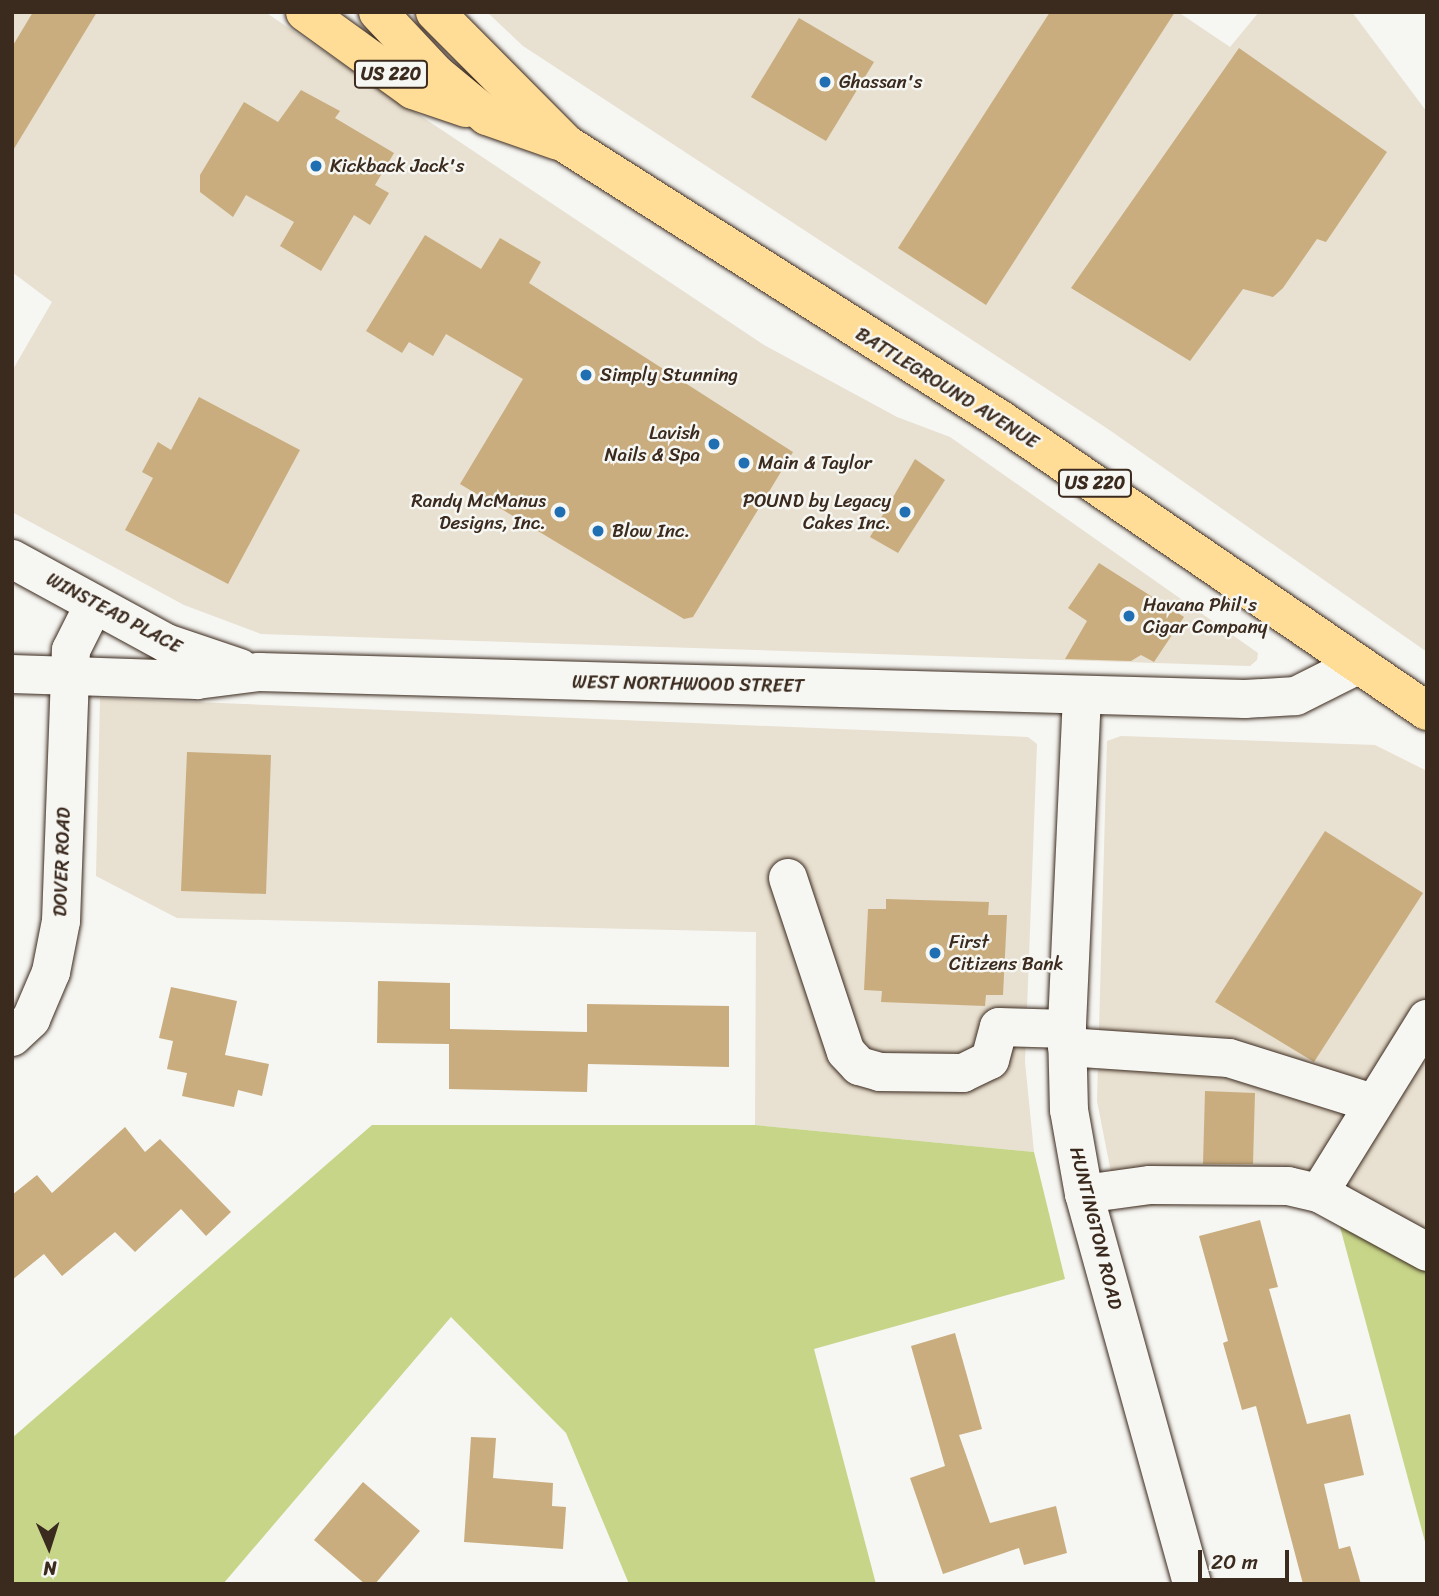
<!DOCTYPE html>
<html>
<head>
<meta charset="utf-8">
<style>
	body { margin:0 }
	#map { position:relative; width:1439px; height:1596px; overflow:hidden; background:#f6f6f2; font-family:Sriracha,sans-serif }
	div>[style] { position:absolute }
	.built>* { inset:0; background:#e8e0d0 }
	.green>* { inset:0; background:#c7d589 }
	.building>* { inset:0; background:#c9ad7f }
	.roads { filter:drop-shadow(0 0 2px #3b2a1e) drop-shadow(0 0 2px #3b2a1e) }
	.minor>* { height:38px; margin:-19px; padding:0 19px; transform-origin:19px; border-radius:19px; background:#f6f6f2 }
	.major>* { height:38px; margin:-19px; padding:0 19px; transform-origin:19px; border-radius:19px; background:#ffdd96 }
	.dots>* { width:19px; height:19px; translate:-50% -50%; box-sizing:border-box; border:4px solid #f6f6f2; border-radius:50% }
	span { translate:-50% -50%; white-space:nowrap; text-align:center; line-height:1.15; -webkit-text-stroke:5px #f6f6f2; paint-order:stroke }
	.shield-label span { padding:2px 5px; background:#f6f6f2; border:2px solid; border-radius:5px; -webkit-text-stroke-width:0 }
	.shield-label { font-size:18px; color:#3b2a1e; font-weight:700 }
	.poi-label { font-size:19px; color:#3b2a1e }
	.left { translate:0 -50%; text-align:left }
	.right { translate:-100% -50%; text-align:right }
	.street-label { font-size:19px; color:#3b2a1e }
	.frame { position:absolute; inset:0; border:14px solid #3b2a1e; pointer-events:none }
	.north { position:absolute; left:14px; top:1512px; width:70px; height:70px; -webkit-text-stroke:5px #f6f6f2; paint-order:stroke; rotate:177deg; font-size:19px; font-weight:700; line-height:28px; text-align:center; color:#3b2a1e }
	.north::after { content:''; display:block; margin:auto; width:24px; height:32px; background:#3b2a1e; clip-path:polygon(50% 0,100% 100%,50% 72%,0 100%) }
	.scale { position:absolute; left:1198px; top:1550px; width:91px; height:32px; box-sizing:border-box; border:4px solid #3b2a1e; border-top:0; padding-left:9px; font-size:21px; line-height:24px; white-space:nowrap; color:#3b2a1e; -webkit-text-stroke:5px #f6f6f2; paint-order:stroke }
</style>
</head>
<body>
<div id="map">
	<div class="built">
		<div style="clip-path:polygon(12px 12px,265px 12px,764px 345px,897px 417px,950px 437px,1258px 653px,1257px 660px,1250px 666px,261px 634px,184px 605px,12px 512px,12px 371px,52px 302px,12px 272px)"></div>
		<div style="clip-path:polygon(487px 12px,1178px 12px,1230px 47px,1259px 12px,1352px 12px,1427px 112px,1427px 652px,1108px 429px,523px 46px)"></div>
		<div style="clip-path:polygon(100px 698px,1028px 737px,1037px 744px,1025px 1062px,1034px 1152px,755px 1125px,756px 932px,177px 918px,96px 876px)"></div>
		<div style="clip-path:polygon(1121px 736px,1375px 745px,1427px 771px,1427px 1270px,1336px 1212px,1264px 1200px,1118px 1208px,1097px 1101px,1107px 741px)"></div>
	</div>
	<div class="green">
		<div style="clip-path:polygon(372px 1125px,755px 1125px,1034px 1152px,1065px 1279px,814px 1349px,876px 1584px,629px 1584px,566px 1433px,451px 1317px,223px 1584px,12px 1584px,12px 1438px)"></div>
		<div style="clip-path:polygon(1336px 1212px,1427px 1270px,1427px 1549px)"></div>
	</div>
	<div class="building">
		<div style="clip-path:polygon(33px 12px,97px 12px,12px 152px,12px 47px)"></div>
		<div style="clip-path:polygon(1050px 12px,1175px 12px,986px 305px,898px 248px)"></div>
		<div style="clip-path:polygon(799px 18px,874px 62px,826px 141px,751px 97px)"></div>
		<div style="clip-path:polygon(1239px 48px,1387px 152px,1326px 242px,1317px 239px,1283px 288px,1273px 297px,1243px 289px,1190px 361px,1071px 288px)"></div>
		<div style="clip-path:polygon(301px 90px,340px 111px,335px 118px,394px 153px,375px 185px,389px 193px,370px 225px,354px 215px,321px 271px,280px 246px,294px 222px,246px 195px,233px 217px,200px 192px,200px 175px,244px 102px,278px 122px)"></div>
		<div style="clip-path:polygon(425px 235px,481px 269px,500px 238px,541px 262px,529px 283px,793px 452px,693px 617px,684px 619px,460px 484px,523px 379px,446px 334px,433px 356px,409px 342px,402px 353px,366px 331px)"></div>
		<div style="clip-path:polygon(199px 397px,300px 450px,228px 584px,125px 530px,153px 478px,142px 472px,158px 442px,171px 450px)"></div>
		<div style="clip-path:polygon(915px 459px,945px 480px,898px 553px,870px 537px)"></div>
		<div style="clip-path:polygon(1099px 563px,1184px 617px,1154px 662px,1141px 655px,1131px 661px,1065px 659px,1087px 621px,1068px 608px)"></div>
		<div style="clip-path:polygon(187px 752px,271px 755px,266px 894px,181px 891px)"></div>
		<div style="clip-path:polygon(1325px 831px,1423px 893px,1314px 1062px,1215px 1002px)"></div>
		<div style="clip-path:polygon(886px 899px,989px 902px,988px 915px,1007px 915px,1003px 995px,986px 995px,985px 1006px,881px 1002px,882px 991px,864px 990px,868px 909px,886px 909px)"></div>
		<div style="clip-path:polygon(378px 981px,450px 983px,450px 1029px,587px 1032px,587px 1004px,729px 1006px,729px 1067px,588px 1064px,587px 1092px,449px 1089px,449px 1044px,377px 1043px)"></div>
		<div style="clip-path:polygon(171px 987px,237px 1001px,225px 1055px,269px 1064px,262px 1096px,238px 1090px,234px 1107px,182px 1096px,187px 1073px,167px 1069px,173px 1041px,159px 1038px)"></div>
		<div style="clip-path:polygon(1205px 1091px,1255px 1093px,1253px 1164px,1203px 1164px)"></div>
		<div style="clip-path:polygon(125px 1127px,145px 1152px,160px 1139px,231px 1212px,206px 1236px,181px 1209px,135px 1252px,115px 1232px,62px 1276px,44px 1254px,12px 1280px,12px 1195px,37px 1175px,52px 1193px)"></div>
		<div style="clip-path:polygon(1260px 1220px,1278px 1287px,1269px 1289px,1307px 1424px,1350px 1414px,1364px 1475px,1324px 1484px,1339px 1549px,1350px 1546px,1361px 1584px,1303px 1584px,1256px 1406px,1242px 1410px,1223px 1343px,1228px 1341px,1199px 1236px)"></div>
		<div style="clip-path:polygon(955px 1333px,982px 1429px,959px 1435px,990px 1523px,1056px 1506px,1067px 1553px,1024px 1565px,1019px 1548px,943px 1574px,910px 1478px,945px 1466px,911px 1346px)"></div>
		<div style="clip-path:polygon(471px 1437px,496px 1438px,493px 1478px,553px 1483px,552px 1506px,566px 1507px,563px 1549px,464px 1542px)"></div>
		<div style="clip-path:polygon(363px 1482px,420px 1531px,375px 1584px,365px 1584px,314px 1540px)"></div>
	</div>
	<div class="roads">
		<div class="minor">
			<div style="left:12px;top:559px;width:175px;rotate:28.6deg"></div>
			<div style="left:166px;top:643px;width:78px;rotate:18.7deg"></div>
			<div style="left:12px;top:674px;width:185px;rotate:1.9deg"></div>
			<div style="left:197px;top:680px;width:63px;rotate:-7.4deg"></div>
			<div style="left:259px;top:672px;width:986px;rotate:1.57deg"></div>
			<div style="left:1245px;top:699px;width:51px;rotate:-3.4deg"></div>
			<div style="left:1296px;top:696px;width:69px;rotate:-26.6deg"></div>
			<div style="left:1082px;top:695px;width:334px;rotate:92.6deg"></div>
			<div style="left:1067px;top:1029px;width:81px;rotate:88.6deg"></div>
			<div style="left:1069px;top:1110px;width:85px;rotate:79.9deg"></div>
			<div style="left:1084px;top:1194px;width:405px;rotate:74.5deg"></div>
			<div style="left:788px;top:878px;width:183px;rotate:71.6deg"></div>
			<div style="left:846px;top:1052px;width:19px;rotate:47deg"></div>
			<div style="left:859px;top:1066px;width:22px;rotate:16deg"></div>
			<div style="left:880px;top:1072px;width:83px;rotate:0.7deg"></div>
			<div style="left:963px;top:1073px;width:30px;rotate:-26deg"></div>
			<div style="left:990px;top:1060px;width:34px;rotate:-75deg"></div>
			<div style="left:999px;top:1027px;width:68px;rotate:1.7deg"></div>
			<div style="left:12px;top:1037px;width:26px;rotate:-43deg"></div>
			<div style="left:31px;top:1019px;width:51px;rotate:-66.9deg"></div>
			<div style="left:51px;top:972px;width:52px;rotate:-78.9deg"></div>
			<div style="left:61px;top:921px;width:271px;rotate:-87.9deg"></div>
			<div style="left:71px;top:650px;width:51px;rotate:-63.4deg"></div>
			<div style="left:1067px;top:1047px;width:162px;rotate:3.9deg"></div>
			<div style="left:1229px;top:1058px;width:151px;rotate:17.4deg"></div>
			<div style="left:1319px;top:1193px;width:205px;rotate:-58.2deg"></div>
			<div style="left:1084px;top:1194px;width:67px;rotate:-7.8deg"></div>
			<div style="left:1150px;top:1185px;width:138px;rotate:0.4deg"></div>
			<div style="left:1288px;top:1186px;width:32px;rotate:13deg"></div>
			<div style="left:1319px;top:1193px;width:123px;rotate:28.6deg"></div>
		</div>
		<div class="major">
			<div style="left:305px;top:12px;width:133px;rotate:35.8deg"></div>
			<div style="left:413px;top:90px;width:56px;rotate:18.8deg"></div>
			<div style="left:378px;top:12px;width:85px;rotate:46.9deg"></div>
			<div style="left:436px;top:74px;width:66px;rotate:39.5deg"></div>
			<div style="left:487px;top:116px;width:75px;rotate:19.4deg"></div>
			<div style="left:435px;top:12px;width:186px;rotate:45.2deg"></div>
			<div style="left:566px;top:144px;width:515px;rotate:32.39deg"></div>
			<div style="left:1001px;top:420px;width:516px;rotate:34.34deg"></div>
		</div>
	</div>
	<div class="dots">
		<div style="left:825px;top:82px;background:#1f6fb2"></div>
		<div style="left:316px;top:166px;background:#1f6fb2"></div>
		<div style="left:586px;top:375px;background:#1f6fb2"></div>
		<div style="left:714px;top:444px;background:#1f6fb2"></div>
		<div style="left:744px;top:463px;background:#1f6fb2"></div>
		<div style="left:560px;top:512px;background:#1f6fb2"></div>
		<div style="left:905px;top:512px;background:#1f6fb2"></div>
		<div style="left:598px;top:531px;background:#1f6fb2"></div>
		<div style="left:1129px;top:616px;background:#1f6fb2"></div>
		<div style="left:935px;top:953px;background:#1f6fb2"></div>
	</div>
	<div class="shield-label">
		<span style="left:391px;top:74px">US 220</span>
		<span style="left:1095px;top:483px">US 220</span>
	</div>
	<div class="poi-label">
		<span class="left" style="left:839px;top:82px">Ghassan's</span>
		<span class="left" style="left:330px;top:166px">Kickback Jack's</span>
		<span class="left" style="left:600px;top:375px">Simply Stunning</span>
		<span class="right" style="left:700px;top:444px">Lavish<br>Nails &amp; Spa</span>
		<span class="left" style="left:758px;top:463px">Main &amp; Taylor</span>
		<span class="right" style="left:546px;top:512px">Randy McManus<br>Designs, Inc.</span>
		<span class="right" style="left:891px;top:512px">POUND by Legacy<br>Cakes Inc.</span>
		<span class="left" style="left:612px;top:531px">Blow Inc.</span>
		<span class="left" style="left:1143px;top:616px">Havana Phil's<br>Cigar Company</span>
		<span class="left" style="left:949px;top:953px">First<br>Citizens Bank</span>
	</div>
	<div class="street-label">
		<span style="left:947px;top:388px;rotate:32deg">BATTLEGROUND AVENUE</span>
		<span style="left:114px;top:613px;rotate:28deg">WINSTEAD PLACE</span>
		<span style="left:688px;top:684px;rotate:1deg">WEST NORTHWOOD STREET</span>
		<span style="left:62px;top:862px;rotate:-88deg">DOVER ROAD</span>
		<span style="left:1096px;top:1228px;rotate:76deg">HUNTINGTON ROAD</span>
	</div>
	<div class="frame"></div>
	<div class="north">N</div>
	<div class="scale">20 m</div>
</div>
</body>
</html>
